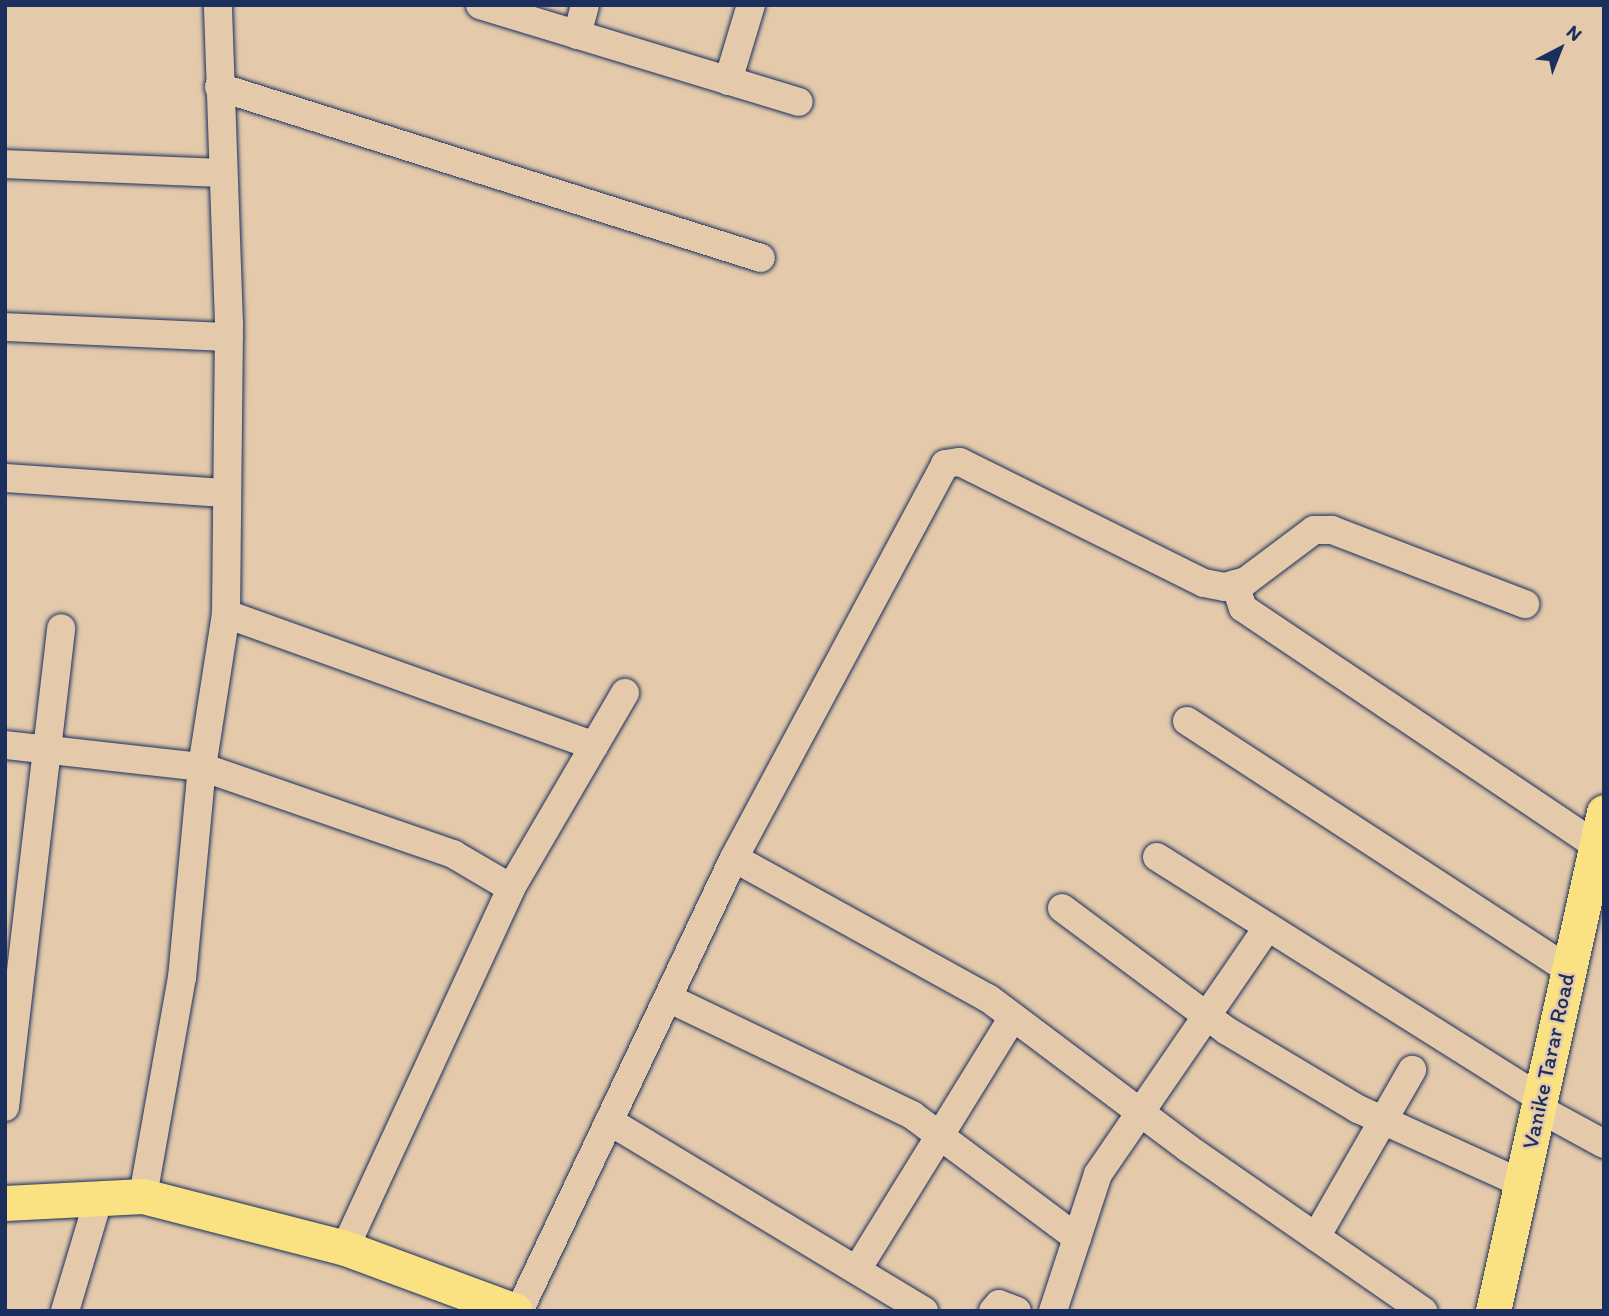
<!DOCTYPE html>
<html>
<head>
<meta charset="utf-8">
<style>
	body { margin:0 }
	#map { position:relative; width:1609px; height:1316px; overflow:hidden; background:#e4caab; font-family:Itim,sans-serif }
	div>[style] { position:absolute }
	.roads { filter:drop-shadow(0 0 2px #1b2f5e) drop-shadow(0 0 2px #1b2f5e) }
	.minor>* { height:28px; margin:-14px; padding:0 14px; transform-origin:14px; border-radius:14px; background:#e4caab }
	.major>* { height:35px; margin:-17.5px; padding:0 17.5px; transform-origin:17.5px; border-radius:17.5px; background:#fae181 }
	span { translate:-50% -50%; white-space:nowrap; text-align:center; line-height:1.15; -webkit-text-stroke:5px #e4caab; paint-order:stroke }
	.street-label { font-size:23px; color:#1b2f5e }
	.frame { position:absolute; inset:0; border:7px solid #1b2f5e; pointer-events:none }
	.north { position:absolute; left:1525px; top:14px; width:70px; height:70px; -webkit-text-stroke:5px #e4caab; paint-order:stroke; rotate:42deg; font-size:19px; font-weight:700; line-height:28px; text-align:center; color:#1b2f5e }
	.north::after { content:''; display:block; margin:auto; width:24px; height:32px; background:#1b2f5e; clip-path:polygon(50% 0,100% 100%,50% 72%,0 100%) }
</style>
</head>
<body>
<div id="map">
	<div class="roads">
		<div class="minor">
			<div style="left:480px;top:5px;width:333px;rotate:16.9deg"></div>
			<div style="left:577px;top:35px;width:31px;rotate:-75deg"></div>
			<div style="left:728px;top:81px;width:79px;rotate:-73.2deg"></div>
			<div style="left:219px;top:87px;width:568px;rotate:17.51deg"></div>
			<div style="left:5px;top:164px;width:215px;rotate:2.4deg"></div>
			<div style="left:5px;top:327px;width:224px;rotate:2.6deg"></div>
			<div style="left:5px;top:478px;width:220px;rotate:3.9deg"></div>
			<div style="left:1235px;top:584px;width:25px;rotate:72deg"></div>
			<div style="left:1243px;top:608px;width:425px;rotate:33.9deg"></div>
			<div style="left:226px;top:614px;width:391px;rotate:19.7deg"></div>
			<div style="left:1187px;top:721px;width:455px;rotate:33.1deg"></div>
			<div style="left:5px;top:745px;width:198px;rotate:6.4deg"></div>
			<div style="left:202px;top:767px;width:266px;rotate:19.1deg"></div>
			<div style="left:453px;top:854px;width:67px;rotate:30.4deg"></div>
			<div style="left:1157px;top:857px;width:453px;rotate:32.2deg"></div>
			<div style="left:734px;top:858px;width:290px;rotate:28.9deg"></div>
			<div style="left:988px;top:998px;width:251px;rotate:36.9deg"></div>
			<div style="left:1189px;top:1149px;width:285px;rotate:34.7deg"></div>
			<div style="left:1062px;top:908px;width:206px;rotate:36.7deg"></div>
			<div style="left:1227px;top:1031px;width:152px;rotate:30.8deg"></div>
			<div style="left:1358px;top:1109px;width:179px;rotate:24.4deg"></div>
			<div style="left:668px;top:998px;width:271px;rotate:25.6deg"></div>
			<div style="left:912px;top:1115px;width:206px;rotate:36.7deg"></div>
			<div style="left:5px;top:1107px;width:482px;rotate:-83.3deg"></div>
			<div style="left:1538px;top:1108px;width:75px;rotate:28.6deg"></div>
			<div style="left:609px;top:1121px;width:368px;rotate:31.1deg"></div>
			<div style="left:143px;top:1196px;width:221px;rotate:-79.9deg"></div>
			<div style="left:182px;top:978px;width:212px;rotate:-84.6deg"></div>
			<div style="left:202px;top:767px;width:155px;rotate:-81.1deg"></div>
			<div style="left:226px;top:614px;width:290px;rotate:-89.4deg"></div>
			<div style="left:229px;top:324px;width:319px;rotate:-92deg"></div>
			<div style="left:1316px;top:1237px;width:193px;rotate:-60.1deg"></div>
			<div style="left:345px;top:1248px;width:396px;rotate:-65.2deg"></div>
			<div style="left:511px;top:888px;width:226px;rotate:-59.7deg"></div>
			<div style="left:858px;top:1268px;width:295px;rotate:-58.3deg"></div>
			<div style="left:65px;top:1311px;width:115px;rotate:-73.3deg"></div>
			<div style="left:519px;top:1311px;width:501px;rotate:-64.61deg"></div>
			<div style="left:734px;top:858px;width:447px;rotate:-61.8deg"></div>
			<div style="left:945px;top:464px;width:15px;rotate:-8deg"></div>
			<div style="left:960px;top:462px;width:272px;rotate:26.4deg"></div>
			<div style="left:1204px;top:583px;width:21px;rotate:11deg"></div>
			<div style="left:1225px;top:587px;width:22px;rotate:-16deg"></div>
			<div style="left:1246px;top:581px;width:85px;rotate:-36.9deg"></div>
			<div style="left:1314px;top:530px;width:18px"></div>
			<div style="left:1332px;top:530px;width:207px;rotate:21deg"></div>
			<div style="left:993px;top:1311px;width:9px;rotate:-49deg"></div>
			<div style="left:999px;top:1304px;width:19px;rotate:21deg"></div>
			<div style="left:1053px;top:1311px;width:144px;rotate:-71.8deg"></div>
			<div style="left:1098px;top:1174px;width:298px;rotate:-55.5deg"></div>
		</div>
		<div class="major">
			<div style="left:5px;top:1203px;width:138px;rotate:-2.9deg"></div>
			<div style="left:143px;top:1196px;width:209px;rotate:14.4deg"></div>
			<div style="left:345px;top:1248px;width:181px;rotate:20.3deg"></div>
			<div style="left:1493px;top:1311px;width:511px;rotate:-77.46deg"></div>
		</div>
	</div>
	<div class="street-label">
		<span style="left:1548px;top:1061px;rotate:-78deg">Vanike Tarar Road</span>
	</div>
	<div class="frame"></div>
	<div class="north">N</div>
</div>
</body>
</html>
